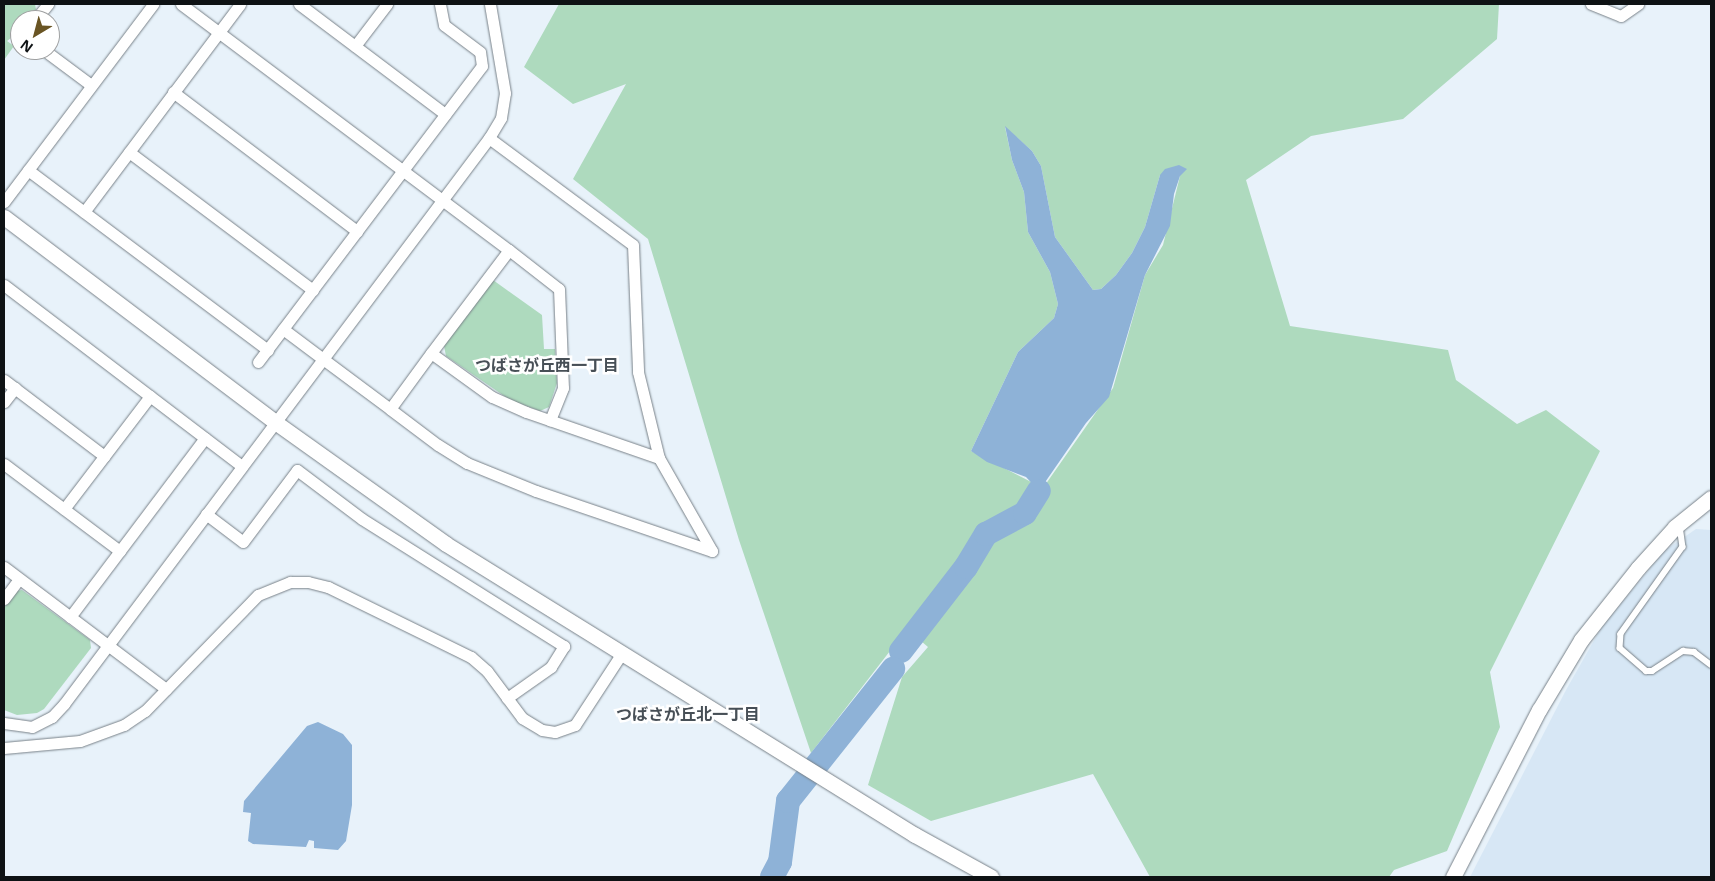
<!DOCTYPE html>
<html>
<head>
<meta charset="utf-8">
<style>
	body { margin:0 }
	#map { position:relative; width:1715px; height:881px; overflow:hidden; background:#e8f2fa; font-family:"Noto Sans","Noto Sans JP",sans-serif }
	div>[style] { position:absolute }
	.built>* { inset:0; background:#d7e7f5 }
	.green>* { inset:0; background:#aedabe }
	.water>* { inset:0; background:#8eb2d7 }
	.river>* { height:24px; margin:-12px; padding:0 12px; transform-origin:12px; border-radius:12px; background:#8eb2d7 }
	.roads { filter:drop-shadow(0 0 1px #788188) drop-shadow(0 0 1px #788188) }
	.service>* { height:5.5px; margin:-2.75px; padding:0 2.75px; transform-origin:2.75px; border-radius:2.75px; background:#fff }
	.minor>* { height:11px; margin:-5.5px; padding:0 5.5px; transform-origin:5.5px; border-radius:5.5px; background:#fff }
	.tertiary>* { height:15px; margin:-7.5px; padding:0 7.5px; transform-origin:7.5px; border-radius:7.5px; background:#fff }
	span { translate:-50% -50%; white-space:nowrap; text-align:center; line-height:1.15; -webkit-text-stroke:5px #fff; paint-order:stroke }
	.neighbourhood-label { font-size:16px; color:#474f56; font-weight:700 }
	.frame { position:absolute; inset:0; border:5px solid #0e1214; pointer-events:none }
	.north { position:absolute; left:10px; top:10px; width:50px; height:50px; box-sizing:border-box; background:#fff; border:1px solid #9fa0a1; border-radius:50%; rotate:217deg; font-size:14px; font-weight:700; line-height:20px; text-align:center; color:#0e1214 }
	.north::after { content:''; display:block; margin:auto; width:18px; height:22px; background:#695423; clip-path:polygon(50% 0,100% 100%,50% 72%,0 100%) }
</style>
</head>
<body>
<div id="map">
	<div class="built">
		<div style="clip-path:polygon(1696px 529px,1711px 530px,1711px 877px,1470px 877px,1566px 690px,1601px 628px,1664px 551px)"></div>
	</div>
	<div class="green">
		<div style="clip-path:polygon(4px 4px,35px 4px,36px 10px,28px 20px,20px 20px,20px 31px,7px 41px,14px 46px,4px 60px)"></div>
		<div style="clip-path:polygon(evenodd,559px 4px,1499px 4px,1497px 39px,1403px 119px,1311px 136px,1246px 180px,1290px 326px,1448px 350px,1456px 380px,1517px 424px,1546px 410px,1600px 451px,1490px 672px,1500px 727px,1447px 851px,1394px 870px,1389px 877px,1150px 877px,1093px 774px,931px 821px,868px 785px,902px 677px,928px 647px,907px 629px,811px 753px,739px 540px,648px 239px,573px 179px,626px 84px,573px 104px,524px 67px,559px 4px,1005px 127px,1032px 151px,1041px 166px,1055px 237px,1093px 290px,1101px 289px,1116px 275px,1132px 253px,1145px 227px,1160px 175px,1180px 176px,1163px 245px,1145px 275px,1113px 388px,1043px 488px,971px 451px,1018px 352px,1054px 318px,1058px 304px,1050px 272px,1028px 232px,1024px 192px,1012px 160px,1005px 127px)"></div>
		<div style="clip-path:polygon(493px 280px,542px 315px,544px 349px,555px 349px,557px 383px,549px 407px,540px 411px,510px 400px,446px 356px,444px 346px)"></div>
		<div style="clip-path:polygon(22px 590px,90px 640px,91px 648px,44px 709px,37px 713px,17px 715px,4px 710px,4px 608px,16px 591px)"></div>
	</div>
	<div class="water">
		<div style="clip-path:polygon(1005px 126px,1032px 151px,1041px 166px,1055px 237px,1093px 290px,1101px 289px,1116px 275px,1132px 253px,1145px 227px,1160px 175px,1165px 169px,1179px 165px,1187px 169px,1180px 176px,1174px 194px,1170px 226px,1145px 275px,1109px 397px,1086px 423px,1039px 491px,1026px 477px,987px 462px,971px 451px,1018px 352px,1054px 318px,1058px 304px,1050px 272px,1028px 232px,1024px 192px,1012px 160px)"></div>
		<div style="clip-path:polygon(318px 722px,343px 734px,352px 745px,352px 805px,346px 841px,338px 850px,314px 848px,314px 841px,309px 840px,306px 847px,253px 844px,248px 841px,251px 813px,243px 812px,244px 801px,307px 726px)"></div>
	</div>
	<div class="river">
		<div style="left:901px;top:651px;width:106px;rotate:-52.3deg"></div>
		<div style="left:966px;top:567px;width:39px;rotate:-59deg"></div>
		<div style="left:986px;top:534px;width:44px;rotate:-28.3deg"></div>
		<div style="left:1025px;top:513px;width:26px;rotate:-58deg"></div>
		<div style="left:772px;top:877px;width:17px;rotate:-62deg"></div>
		<div style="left:780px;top:862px;width:62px;rotate:-82.5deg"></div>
		<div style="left:788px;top:801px;width:169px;rotate:-51.5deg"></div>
	</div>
	<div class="roads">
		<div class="service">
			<div style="left:1680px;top:526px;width:21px;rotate:82deg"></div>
			<div style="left:1683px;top:547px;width:107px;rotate:125.5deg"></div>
			<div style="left:1621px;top:634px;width:14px;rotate:94deg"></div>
			<div style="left:1620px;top:648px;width:35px;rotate:41deg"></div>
			<div style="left:1646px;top:671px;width:6px"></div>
			<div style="left:1652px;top:671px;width:37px;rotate:-33deg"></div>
			<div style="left:1683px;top:651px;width:11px;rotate:5deg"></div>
			<div style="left:1694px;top:652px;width:21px;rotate:37deg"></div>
		</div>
		<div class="minor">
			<div style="left:181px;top:4px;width:410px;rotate:36.9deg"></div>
			<div style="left:299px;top:4px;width:183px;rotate:37deg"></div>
			<div style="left:1591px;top:4px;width:32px;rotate:22deg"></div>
			<div style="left:1621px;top:16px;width:21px;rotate:-35deg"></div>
			<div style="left:35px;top:20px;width:21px;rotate:-51deg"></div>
			<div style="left:355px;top:46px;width:53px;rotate:-52.7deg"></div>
			<div style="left:44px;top:50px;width:59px;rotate:36.7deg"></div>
			<div style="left:173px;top:92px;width:231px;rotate:37.1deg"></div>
			<div style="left:489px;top:138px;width:179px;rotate:36.6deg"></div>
			<div style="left:633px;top:245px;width:127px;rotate:87.7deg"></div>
			<div style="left:638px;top:372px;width:89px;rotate:76.3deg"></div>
			<div style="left:129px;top:152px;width:230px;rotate:36.9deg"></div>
			<div style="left:28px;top:170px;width:300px;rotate:36.9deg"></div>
			<div style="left:4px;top:202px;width:248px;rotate:-53deg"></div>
			<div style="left:84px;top:212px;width:260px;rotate:-53.1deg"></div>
			<div style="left:4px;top:285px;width:299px;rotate:37.3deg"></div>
			<div style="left:283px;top:329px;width:50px;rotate:36.9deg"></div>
			<div style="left:323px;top:359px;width:84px;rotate:36.7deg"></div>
			<div style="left:390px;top:409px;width:60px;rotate:36.9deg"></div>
			<div style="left:438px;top:445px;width:34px;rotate:32deg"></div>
			<div style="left:467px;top:463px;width:74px;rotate:22.1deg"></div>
			<div style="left:536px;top:491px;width:186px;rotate:18.8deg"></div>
			<div style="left:712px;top:551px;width:107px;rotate:-119.7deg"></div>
			<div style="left:659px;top:458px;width:141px;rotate:-160.9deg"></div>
			<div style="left:526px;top:412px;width:37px;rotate:-156deg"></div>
			<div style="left:492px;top:397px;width:75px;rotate:-144.2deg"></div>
			<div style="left:431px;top:353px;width:69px;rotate:126.2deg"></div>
			<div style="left:431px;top:353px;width:129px;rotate:-52.9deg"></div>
			<div style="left:509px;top:250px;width:63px;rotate:38deg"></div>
			<div style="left:559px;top:289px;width:99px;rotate:87.7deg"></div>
			<div style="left:563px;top:388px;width:35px;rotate:112deg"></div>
			<div style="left:258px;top:362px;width:371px;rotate:-52.9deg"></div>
			<div style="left:482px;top:66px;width:14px;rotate:-98deg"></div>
			<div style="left:480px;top:52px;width:45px;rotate:-143.1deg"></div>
			<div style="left:444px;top:25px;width:21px;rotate:-101deg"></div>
			<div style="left:4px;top:380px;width:126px;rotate:37.2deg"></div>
			<div style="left:4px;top:402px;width:18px;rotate:-52deg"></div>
			<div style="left:4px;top:464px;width:145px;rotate:36.9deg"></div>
			<div style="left:64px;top:509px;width:142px;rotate:-52.7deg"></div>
			<div style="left:206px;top:514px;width:46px;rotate:37.1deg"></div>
			<div style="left:243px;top:542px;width:90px;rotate:-53.1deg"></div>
			<div style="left:297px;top:470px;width:81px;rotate:37deg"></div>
			<div style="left:362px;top:519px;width:239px;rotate:32.2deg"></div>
			<div style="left:564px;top:646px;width:25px;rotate:122deg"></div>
			<div style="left:551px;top:667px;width:54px;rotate:144.8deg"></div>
			<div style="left:4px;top:567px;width:203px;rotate:37deg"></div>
			<div style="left:4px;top:599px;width:25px;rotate:-53deg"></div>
			<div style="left:70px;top:617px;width:224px;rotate:-53deg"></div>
			<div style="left:4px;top:723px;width:28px;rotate:8deg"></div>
			<div style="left:32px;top:727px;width:22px;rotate:-27deg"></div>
			<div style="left:52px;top:717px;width:18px;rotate:-47deg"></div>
			<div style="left:64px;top:704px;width:708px;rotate:-53.1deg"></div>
			<div style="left:489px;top:138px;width:23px;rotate:-59deg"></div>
			<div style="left:501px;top:118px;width:25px;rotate:-81deg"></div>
			<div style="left:505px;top:93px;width:90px;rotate:-99.6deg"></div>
			<div style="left:4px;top:748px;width:76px;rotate:-5.3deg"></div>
			<div style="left:80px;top:741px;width:47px;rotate:-20deg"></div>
			<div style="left:124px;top:725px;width:25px;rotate:-34deg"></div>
			<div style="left:145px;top:711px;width:162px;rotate:-45.8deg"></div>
			<div style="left:258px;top:595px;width:35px;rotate:-22deg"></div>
			<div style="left:290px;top:582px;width:18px"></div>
			<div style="left:308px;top:582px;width:21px;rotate:14deg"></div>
			<div style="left:328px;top:587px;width:159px;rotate:26.1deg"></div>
			<div style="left:471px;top:657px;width:21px;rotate:41deg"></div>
			<div style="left:487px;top:671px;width:59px;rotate:53.3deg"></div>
			<div style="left:522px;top:718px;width:23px;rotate:31deg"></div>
			<div style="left:542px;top:730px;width:13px;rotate:9deg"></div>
			<div style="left:555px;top:732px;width:21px;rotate:-19deg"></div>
			<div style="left:575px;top:725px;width:86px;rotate:-56.9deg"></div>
		</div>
		<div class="tertiary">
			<div style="left:4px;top:217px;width:340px;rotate:37.1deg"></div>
			<div style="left:275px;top:422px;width:210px;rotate:35.5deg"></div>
			<div style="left:446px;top:544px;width:552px;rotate:31.82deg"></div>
			<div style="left:915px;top:835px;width:87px;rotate:28.9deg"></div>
			<div style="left:1453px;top:877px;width:188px;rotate:-62.8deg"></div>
			<div style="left:1539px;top:710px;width:82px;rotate:-59deg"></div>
			<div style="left:1581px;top:640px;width:92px;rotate:-51.6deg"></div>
			<div style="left:1638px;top:568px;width:55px;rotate:-47.9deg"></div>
			<div style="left:1675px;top:527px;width:46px;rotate:-38.9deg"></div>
		</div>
	</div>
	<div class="neighbourhood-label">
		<span style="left:547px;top:365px">つばさが丘西一丁目</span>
		<span style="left:688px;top:714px">つばさが丘北一丁目</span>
	</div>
	<div class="frame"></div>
	<div class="north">N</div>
</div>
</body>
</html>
